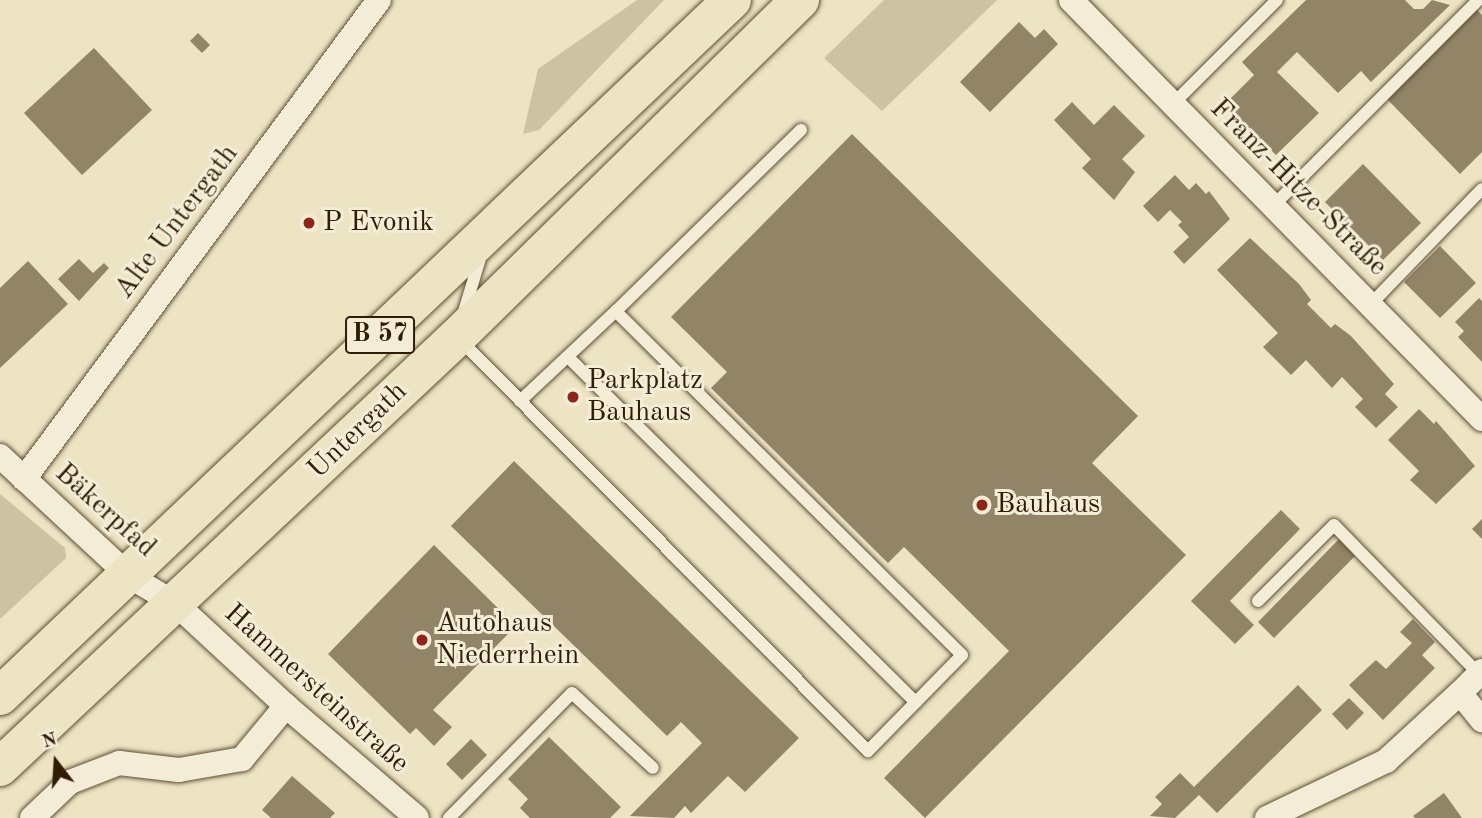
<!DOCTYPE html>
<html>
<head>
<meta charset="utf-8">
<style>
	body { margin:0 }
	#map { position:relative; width:1482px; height:818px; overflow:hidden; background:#ede4c3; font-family:"Old Standard TT",serif }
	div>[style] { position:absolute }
	.green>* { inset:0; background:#cdc2a3 }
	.building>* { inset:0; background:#928467 }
	.roads { filter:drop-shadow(0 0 2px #5e4f34) drop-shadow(0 0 2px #5e4f34) }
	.service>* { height:12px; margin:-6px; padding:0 6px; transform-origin:6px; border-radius:6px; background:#f3edd8 }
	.minor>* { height:24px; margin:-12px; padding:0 12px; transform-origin:12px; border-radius:12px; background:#f3edd8 }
	.primary>* { height:38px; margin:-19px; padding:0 19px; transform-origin:19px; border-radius:19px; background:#ede4c3 }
	.dots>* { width:19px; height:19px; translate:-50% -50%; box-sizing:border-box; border:4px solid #f3edd8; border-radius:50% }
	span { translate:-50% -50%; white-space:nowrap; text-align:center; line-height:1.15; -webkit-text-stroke:6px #f3edd8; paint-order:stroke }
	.shield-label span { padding:2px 5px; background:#f3edd8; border:2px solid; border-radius:5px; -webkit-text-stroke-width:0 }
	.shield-label { font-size:26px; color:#2f1d04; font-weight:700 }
	.street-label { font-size:28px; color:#2f1d04 }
	.poi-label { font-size:28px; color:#2f1d04 }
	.left { translate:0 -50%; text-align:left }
	.north { position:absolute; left:21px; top:727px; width:70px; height:70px; -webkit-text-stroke:5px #f3edd8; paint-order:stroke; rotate:343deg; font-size:19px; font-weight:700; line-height:28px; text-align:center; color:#2f1d04 }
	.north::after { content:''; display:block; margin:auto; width:24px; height:32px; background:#2f1d04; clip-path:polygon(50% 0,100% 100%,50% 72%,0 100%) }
</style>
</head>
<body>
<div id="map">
	<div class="green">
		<div style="clip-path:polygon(637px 0,664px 0,539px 130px,523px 134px,538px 69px)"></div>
		<div style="clip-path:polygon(884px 0,997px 0,882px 111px,824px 58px)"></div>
		<div style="clip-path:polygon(0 494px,65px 548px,66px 558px,0 619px)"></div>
	</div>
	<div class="building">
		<div style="clip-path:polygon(1306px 0,1405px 0,1414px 9px,1423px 9px,1432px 0,1450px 5px,1371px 82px,1361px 71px,1338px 93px,1297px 52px,1277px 72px,1319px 113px,1276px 155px,1225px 104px,1254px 75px,1242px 62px)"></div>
		<div style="clip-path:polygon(1477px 10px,1482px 15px,1482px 152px,1460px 174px,1387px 99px)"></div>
		<div style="clip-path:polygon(1019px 22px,1035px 38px,1044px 29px,1058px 44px,990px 112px,960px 82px)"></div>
		<div style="clip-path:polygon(198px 33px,210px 45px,202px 53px,190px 41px)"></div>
		<div style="clip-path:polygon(94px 48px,152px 110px,82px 175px,24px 113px)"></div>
		<div style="clip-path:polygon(1072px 102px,1094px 125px,1114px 105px,1145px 136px,1122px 159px,1135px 172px,1114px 200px,1082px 168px,1091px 159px,1054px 120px)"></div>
		<div style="clip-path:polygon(852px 134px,1138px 416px,1092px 463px,1186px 555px,925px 818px,884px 778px,1009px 651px,904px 547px,888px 563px,711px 388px,727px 372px,671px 317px)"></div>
		<div style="clip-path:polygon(1363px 164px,1421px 223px,1383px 260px,1325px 202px)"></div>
		<div style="clip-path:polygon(1175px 175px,1189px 190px,1196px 183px,1206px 194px,1209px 191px,1230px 219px,1184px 264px,1173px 252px,1189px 237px,1178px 225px,1182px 222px,1170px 210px,1158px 222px,1143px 206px)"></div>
		<div style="clip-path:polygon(1250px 238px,1299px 284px,1311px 300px,1307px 304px,1331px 328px,1335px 324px,1351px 336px,1394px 384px,1385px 394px,1398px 407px,1376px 428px,1355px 407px,1363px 399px,1342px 377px,1332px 388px,1306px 360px,1291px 375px,1263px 347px,1278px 333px,1217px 270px)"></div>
		<div style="clip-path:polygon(1440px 246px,1476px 283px,1440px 318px,1404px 282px)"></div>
		<div style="clip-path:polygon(79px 259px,93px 273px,104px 263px,109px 268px,79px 301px,58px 279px)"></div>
		<div style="clip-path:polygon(28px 261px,68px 304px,0 368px,0 288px)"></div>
		<div style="clip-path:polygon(1479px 298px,1482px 301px,1482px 362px,1458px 337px,1464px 331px,1455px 322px)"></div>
		<div style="clip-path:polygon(1419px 409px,1434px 424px,1436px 421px,1475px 466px,1436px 504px,1410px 480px,1419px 471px,1388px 440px)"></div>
		<div style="clip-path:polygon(514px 461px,799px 738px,745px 792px,728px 776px,691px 813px,685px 806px,674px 818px,630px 816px,702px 743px,681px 722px,667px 736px,451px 526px)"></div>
		<div style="clip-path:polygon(1281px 510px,1300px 529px,1230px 601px,1254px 625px,1235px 644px,1191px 601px)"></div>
		<div style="clip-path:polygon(1482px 519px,1482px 539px,1472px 529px)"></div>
		<div style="clip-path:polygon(1339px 539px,1355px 556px,1274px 638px,1258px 622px)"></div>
		<div style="clip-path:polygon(434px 545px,516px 626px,433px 710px,452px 727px,434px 746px,416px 728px,410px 734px,328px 654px)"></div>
		<div style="clip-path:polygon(1413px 619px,1435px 642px,1422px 655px,1435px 668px,1383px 720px,1349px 685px,1376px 660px,1386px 669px,1412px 643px,1400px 632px)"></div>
		<div style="clip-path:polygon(1298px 685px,1322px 710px,1217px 813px,1199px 795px,1175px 818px,1150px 816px,1162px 804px,1155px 797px,1180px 773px,1194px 787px)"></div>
		<div style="clip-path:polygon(1349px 698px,1364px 713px,1347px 730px,1332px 714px)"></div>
		<div style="clip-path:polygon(549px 737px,621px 807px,610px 818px,530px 818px,520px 808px,528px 799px,508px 779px)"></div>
		<div style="clip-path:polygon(471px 739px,487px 755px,462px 780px,446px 764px)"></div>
		<div style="clip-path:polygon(292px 776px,335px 813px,330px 818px,271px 818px,262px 810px)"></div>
		<div style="clip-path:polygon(1444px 793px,1462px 818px,1415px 818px,1413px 816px)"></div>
	</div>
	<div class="roads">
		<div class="service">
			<div style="left:1173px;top:104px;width:147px;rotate:-45deg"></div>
			<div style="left:1273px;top:206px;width:291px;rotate:-45.1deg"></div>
			<div style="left:1370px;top:305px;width:161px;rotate:-46deg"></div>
			<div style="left:463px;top:315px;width:63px;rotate:-73.3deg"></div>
			<div style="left:461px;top:341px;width:578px;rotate:45.21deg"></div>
			<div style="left:868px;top:751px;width:134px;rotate:-45.6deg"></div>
			<div style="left:962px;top:655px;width:488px;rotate:-135.2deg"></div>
			<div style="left:616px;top:311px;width:259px;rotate:-44.4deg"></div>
			<div style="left:568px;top:357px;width:490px;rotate:44.8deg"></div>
			<div style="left:520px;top:401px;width:132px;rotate:-43.2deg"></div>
			<div style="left:1258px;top:601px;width:107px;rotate:-45deg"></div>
			<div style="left:1334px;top:525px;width:208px;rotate:45.8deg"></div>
			<div style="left:449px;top:818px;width:175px;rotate:-45.5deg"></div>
			<div style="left:572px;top:693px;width:110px;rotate:42.8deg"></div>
		</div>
		<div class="minor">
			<div style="left:1071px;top:0;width:587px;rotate:45.55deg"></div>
			<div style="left:0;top:456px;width:176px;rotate:42.9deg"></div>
			<div style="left:129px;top:576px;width:55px;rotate:30.8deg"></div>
			<div style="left:176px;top:604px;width:150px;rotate:42.8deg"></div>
			<div style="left:286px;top:706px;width:172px;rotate:40.5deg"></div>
			<div style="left:24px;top:479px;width:596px;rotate:-53.46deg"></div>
			<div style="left:1482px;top:671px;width:31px;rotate:135deg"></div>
			<div style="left:1460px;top:693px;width:35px;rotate:51deg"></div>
			<div style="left:32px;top:818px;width:52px;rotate:-43.5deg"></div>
			<div style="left:70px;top:782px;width:53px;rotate:-21.2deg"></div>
			<div style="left:119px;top:763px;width:60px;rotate:6.7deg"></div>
			<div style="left:179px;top:770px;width:64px;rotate:-9.9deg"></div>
			<div style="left:242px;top:759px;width:69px;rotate:-50.3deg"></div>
			<div style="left:1267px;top:818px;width:132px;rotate:-25.6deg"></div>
			<div style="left:1386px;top:761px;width:100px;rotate:-42.6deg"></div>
		</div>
		<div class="primary">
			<div style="left:0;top:696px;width:1010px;rotate:-43.56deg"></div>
			<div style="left:0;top:767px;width:627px;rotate:-43.26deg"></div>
			<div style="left:457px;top:337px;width:481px;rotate:-44.5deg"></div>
		</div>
	</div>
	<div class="dots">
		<div style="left:309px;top:223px;background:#8f2418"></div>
		<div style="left:573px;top:397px;background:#8f2418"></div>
		<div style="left:982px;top:505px;background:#8f2418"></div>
		<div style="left:422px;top:640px;background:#8f2418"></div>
	</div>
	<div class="shield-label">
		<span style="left:380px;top:335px">B 57</span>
	</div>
	<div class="street-label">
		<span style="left:1298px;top:188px;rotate:45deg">Franz-Hitze-Straße</span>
		<span style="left:177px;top:222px;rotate:-53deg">Alte Untergath</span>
		<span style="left:358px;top:431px;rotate:-44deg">Untergath</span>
		<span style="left:105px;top:511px;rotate:42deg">Bäkerpfad</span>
		<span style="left:316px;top:689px;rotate:42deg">Hammersteinstraße</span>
	</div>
	<div class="poi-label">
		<span class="left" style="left:323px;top:223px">P Evonik</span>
		<span class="left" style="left:587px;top:397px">Parkplatz<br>Bauhaus</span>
		<span class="left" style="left:996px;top:505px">Bauhaus</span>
		<span class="left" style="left:436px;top:640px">Autohaus<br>Niederrhein</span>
	</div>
	<div class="north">N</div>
</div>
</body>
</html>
